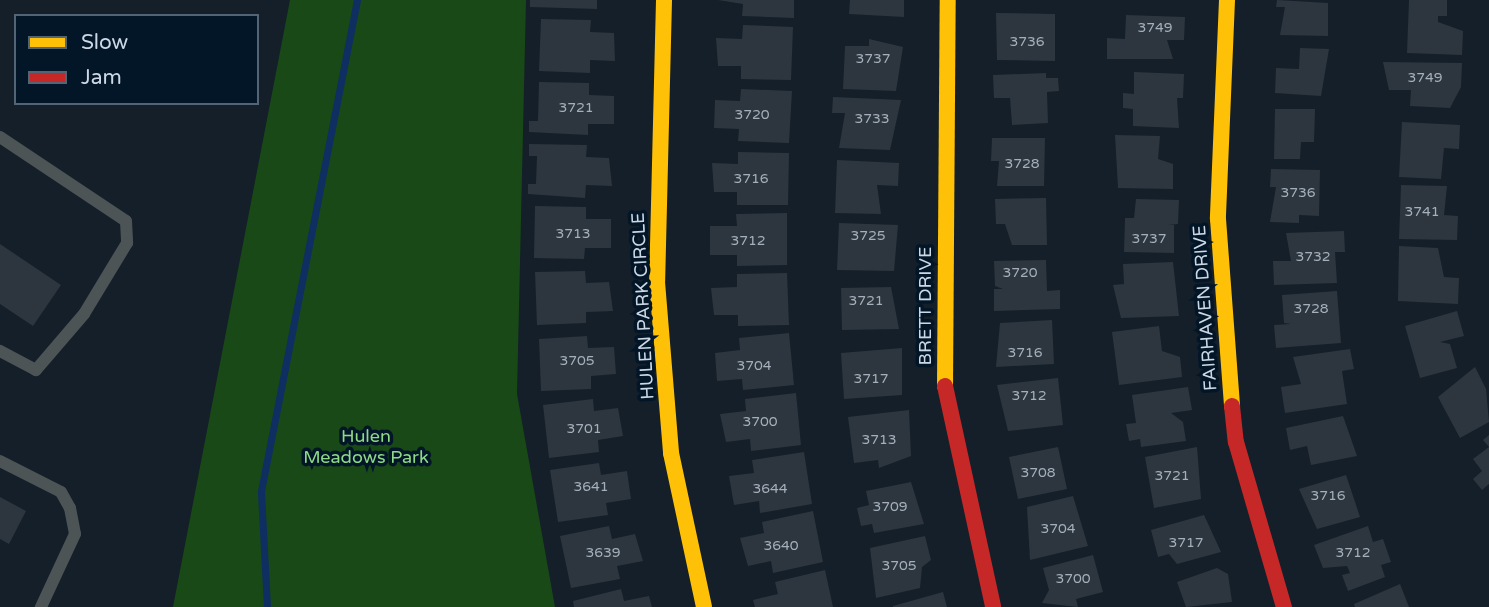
<!DOCTYPE html>
<html>
<head>
<meta charset="utf-8">
<style>
	body { margin:0 }
	#map { position:relative; width:1489px; height:607px; overflow:hidden; background:#141f29; font-family:"Varela Round",sans-serif }
	div>[style] { position:absolute }
	.green>* { inset:0; background:#194916 }
	.stream>* { height:7px; margin:-3.5px; padding:0 3.5px; transform-origin:3.5px; border-radius:3.5px; background:#0f2e62 }
	.building>* { inset:0; background:#2d363e }
	.lane>* { height:12px; margin:-6px; padding:0 6px; transform-origin:6px; border-radius:6px; background:#4d5456 }
	.slow>* { height:16px; margin:-8px; padding:0 8px; transform-origin:8px; border-radius:8px; background:#ffc107 }
	.jam>* { height:16px; margin:-8px; padding:0 8px; transform-origin:8px; border-radius:8px; background:#c62828 }
	span { translate:-50% -50%; white-space:nowrap; text-align:center; line-height:1.15; -webkit-text-stroke:7px #031628; paint-order:stroke }
	.number-label { font-size:14px; color:#a4b0bc }
	.number-label span { -webkit-text-stroke-width:0 }
	.street-label { font-size:18px; color:#ccd8e6 }
	.park-label { font-size:18px; color:#8fda86 }
	.legend { position:absolute; left:14px; top:14px; width:245px; height:91px; box-sizing:border-box; background:#031628; border:2px solid #536474; margin:0; padding:9px 12px; list-style:none; font-size:21px; color:#ccd8e6 }
	.legend li { display:flex; align-items:center; gap:14px; height:35px }
	.legend b { width:35px; border:2px solid #536474 }
</style>
</head>
<body>
<div id="map">
	<div class="green">
		<div style="clip-path:polygon(290px 0,526px 0,517px 394px,555px 607px,173px 607px)"></div>
	</div>
	<div class="stream">
		<div style="left:267px;top:607px;width:116px;rotate:-93deg"></div>
		<div style="left:261px;top:491px;width:500px;rotate:-78.94deg"></div>
	</div>
	<div class="building">
		<div style="clip-path:polygon(530px 0,597px 0,597px 9px,530px 7px)"></div>
		<div style="clip-path:polygon(718px 0,794px 0,794px 18px,742px 16px,743px 4px)"></div>
		<div style="clip-path:polygon(850px 0,904px 0,904px 17px,849px 14px)"></div>
		<div style="clip-path:polygon(1277px 0,1328px 3px,1328px 36px,1280px 35px,1285px 7px,1276px 7px)"></div>
		<div style="clip-path:polygon(1409px 0,1447px 0,1447px 16px,1438px 16px,1438px 22px,1463px 31px,1462px 55px,1407px 53px)"></div>
		<div style="clip-path:polygon(996px 13px,1055px 14px,1055px 61px,997px 60px)"></div>
		<div style="clip-path:polygon(1126px 15px,1185px 17px,1184px 40px,1167px 40px,1173px 59px,1107px 59px,1107px 38px,1125px 39px)"></div>
		<div style="clip-path:polygon(541px 19px,591px 20px,590px 32px,614px 33px,615px 61px,590px 60px,590px 73px,539px 71px)"></div>
		<div style="clip-path:polygon(743px 25px,793px 27px,791px 80px,741px 79px,741px 66px,718px 66px,716px 38px,742px 39px)"></div>
		<div style="clip-path:polygon(869px 39px,903px 47px,896px 91px,843px 89px,845px 46px,869px 46px)"></div>
		<div style="clip-path:polygon(1300px 48px,1329px 49px,1321px 96px,1275px 93px,1276px 68px,1299px 69px)"></div>
		<div style="clip-path:polygon(1383px 62px,1462px 63px,1461px 87px,1450px 108px,1410px 106px,1411px 90px,1389px 90px)"></div>
		<div style="clip-path:polygon(1134px 72px,1184px 74px,1183px 98px,1177px 98px,1179px 128px,1133px 126px,1133px 109px,1123px 108px,1123px 93px,1134px 94px)"></div>
		<div style="clip-path:polygon(1046px 73px,1046px 78px,1058px 78px,1059px 91px,1047px 92px,1048px 123px,1012px 125px,1010px 98px,994px 98px,993px 75px)"></div>
		<div style="clip-path:polygon(539px 82px,589px 83px,589px 95px,614px 96px,614px 124px,588px 124px,588px 135px,529px 132px,529px 121px,538px 121px)"></div>
		<div style="clip-path:polygon(741px 89px,792px 91px,789px 143px,738px 141px,739px 129px,714px 128px,715px 100px,740px 101px)"></div>
		<div style="clip-path:polygon(833px 97px,901px 100px,890px 150px,839px 148px,845px 113px,832px 113px)"></div>
		<div style="clip-path:polygon(1275px 109px,1315px 109px,1314px 142px,1301px 142px,1300px 159px,1274px 159px)"></div>
		<div style="clip-path:polygon(1402px 122px,1460px 125px,1459px 149px,1444px 148px,1441px 179px,1399px 177px)"></div>
		<div style="clip-path:polygon(1115px 135px,1160px 136px,1158px 159px,1173px 164px,1173px 189px,1118px 188px)"></div>
		<div style="clip-path:polygon(992px 138px,1045px 138px,1044px 186px,997px 186px,999px 161px,991px 161px)"></div>
		<div style="clip-path:polygon(529px 144px,587px 145px,586px 157px,609px 158px,612px 186px,586px 185px,585px 198px,528px 194px,528px 184px,536px 184px,537px 156px,529px 156px)"></div>
		<div style="clip-path:polygon(738px 152px,789px 153px,788px 205px,737px 205px,737px 192px,714px 192px,712px 163px,738px 164px)"></div>
		<div style="clip-path:polygon(837px 160px,899px 163px,898px 186px,877px 185px,881px 214px,835px 213px)"></div>
		<div style="clip-path:polygon(1271px 169px,1320px 170px,1319px 216px,1299px 215px,1299px 223px,1270px 222px,1276px 187px,1270px 187px)"></div>
		<div style="clip-path:polygon(1401px 185px,1447px 186px,1444px 215px,1458px 216px,1457px 240px,1399px 239px)"></div>
		<div style="clip-path:polygon(1046px 198px,1047px 245px,1012px 245px,1005px 224px,996px 224px,995px 199px)"></div>
		<div style="clip-path:polygon(1136px 199px,1179px 200px,1178px 224px,1168px 225px,1174px 225px,1174px 253px,1124px 252px,1125px 218px,1134px 218px)"></div>
		<div style="clip-path:polygon(535px 206px,586px 207px,586px 219px,611px 219px,611px 248px,585px 248px,584px 259px,534px 258px)"></div>
		<div style="clip-path:polygon(787px 213px,787px 265px,737px 266px,737px 255px,710px 255px,710px 226px,737px 226px,736px 214px)"></div>
		<div style="clip-path:polygon(839px 223px,898px 225px,894px 271px,837px 270px)"></div>
		<div style="clip-path:polygon(1344px 231px,1345px 252px,1335px 252px,1337px 283px,1274px 285px,1273px 261px,1291px 261px,1286px 233px)"></div>
		<div style="clip-path:polygon(0 244px,61px 285px,33px 326px,0 304px)"></div>
		<div style="clip-path:polygon(1399px 246px,1438px 248px,1444px 277px,1459px 278px,1458px 304px,1398px 301px)"></div>
		<div style="clip-path:polygon(1046px 260px,1047px 291px,1060px 290px,1060px 309px,994px 311px,994px 289px,1003px 289px,995px 286px,994px 261px)"></div>
		<div style="clip-path:polygon(1173px 262px,1179px 316px,1121px 318px,1113px 285px,1124px 284px,1123px 264px)"></div>
		<div style="clip-path:polygon(585px 271px,586px 283px,609px 282px,613px 311px,586px 312px,586px 323px,537px 325px,535px 272px)"></div>
		<div style="clip-path:polygon(787px 273px,789px 325px,738px 326px,738px 315px,714px 315px,711px 288px,737px 287px,737px 274px)"></div>
		<div style="clip-path:polygon(891px 287px,899px 329px,842px 330px,841px 288px)"></div>
		<div style="clip-path:polygon(1337px 291px,1341px 343px,1276px 348px,1274px 325px,1291px 324px,1284px 323px,1282px 295px)"></div>
		<div style="clip-path:polygon(1457px 311px,1464px 336px,1440px 342px,1450px 344px,1457px 368px,1420px 378px,1405px 326px)"></div>
		<div style="clip-path:polygon(1052px 320px,1054px 364px,996px 367px,1000px 323px)"></div>
		<div style="clip-path:polygon(1159px 326px,1162px 351px,1180px 357px,1182px 377px,1119px 385px,1112px 332px)"></div>
		<div style="clip-path:polygon(789px 333px,794px 385px,743px 390px,742px 379px,717px 381px,715px 353px,740px 350px,739px 338px)"></div>
		<div style="clip-path:polygon(587px 336px,588px 348px,614px 347px,616px 374px,591px 376px,591px 389px,541px 391px,539px 339px)"></div>
		<div style="clip-path:polygon(902px 348px,902px 395px,844px 399px,841px 353px)"></div>
		<div style="clip-path:polygon(1350px 349px,1354px 369px,1342px 371px,1347px 404px,1285px 413px,1281px 387px,1301px 384px,1293px 357px)"></div>
		<div style="clip-path:polygon(1475px 367px,1486px 389px,1489px 422px,1460px 438px,1438px 397px)"></div>
		<div style="clip-path:polygon(1058px 378px,1063px 425px,1008px 431px,997px 385px)"></div>
		<div style="clip-path:polygon(1188px 387px,1192px 410px,1171px 413px,1183px 422px,1186px 441px,1141px 447px,1140px 439px,1129px 441px,1126px 424px,1136px 423px,1132px 395px)"></div>
		<div style="clip-path:polygon(796px 393px,801px 445px,751px 451px,750px 439px,726px 442px,720px 414px,746px 411px,745px 399px)"></div>
		<div style="clip-path:polygon(593px 399px,594px 411px,618px 408px,623px 436px,598px 440px,599px 452px,549px 458px,543px 405px)"></div>
		<div style="clip-path:polygon(909px 410px,911px 456px,879px 468px,878px 460px,854px 463px,848px 417px)"></div>
		<div style="clip-path:polygon(1343px 416px,1357px 456px,1311px 465px,1307px 446px,1290px 450px,1286px 428px)"></div>
		<div style="clip-path:polygon(1489px 435px,1489px 484px,1482px 490px,1473px 479px,1482px 471px,1473px 459px,1489px 447px,1483px 440px)"></div>
		<div style="clip-path:polygon(1058px 447px,1067px 489px,1018px 499px,1009px 457px)"></div>
		<div style="clip-path:polygon(1197px 447px,1201px 499px,1154px 508px,1145px 457px)"></div>
		<div style="clip-path:polygon(804px 452px,812px 504px,760px 513px,759px 501px,734px 505px,729px 476px,754px 473px,752px 460px)"></div>
		<div style="clip-path:polygon(599px 463px,601px 475px,627px 471px,631px 499px,606px 503px,608px 515px,558px 522px,550px 470px)"></div>
		<div style="clip-path:polygon(1346px 475px,1360px 517px,1317px 529px,1299px 489px)"></div>
		<div style="clip-path:polygon(911px 482px,924px 524px,874px 533px,872px 524px,861px 526px,857px 508px,869px 505px,866px 491px)"></div>
		<div style="clip-path:polygon(1073px 496px,1088px 546px,1030px 560px,1027px 507px)"></div>
		<div style="clip-path:polygon(0 497px,26px 511px,9px 544px,0 539px)"></div>
		<div style="clip-path:polygon(813px 511px,823px 562px,773px 573px,771px 561px,748px 566px,740px 538px,764px 533px,762px 522px)"></div>
		<div style="clip-path:polygon(1204px 515px,1221px 552px,1177px 564px,1169px 554px,1158px 557px,1151px 530px)"></div>
		<div style="clip-path:polygon(609px 526px,612px 539px,635px 534px,643px 561px,617px 566px,620px 579px,571px 588px,560px 536px)"></div>
		<div style="clip-path:polygon(1368px 526px,1373px 542px,1383px 539px,1391px 562px,1381px 565px,1385px 577px,1348px 591px,1342px 575px,1350px 573px,1347px 566px,1323px 568px,1314px 545px)"></div>
		<div style="clip-path:polygon(925px 536px,931px 560px,922px 567px,920px 588px,876px 598px,870px 548px)"></div>
		<div style="clip-path:polygon(1093px 555px,1103px 592px,1076px 599px,1078px 607px,1042px 603px,1049px 590px,1043px 568px)"></div>
		<div style="clip-path:polygon(1217px 568px,1228px 574px,1232px 602px,1186px 607px,1177px 582px)"></div>
		<div style="clip-path:polygon(825px 570px,833px 607px,755px 607px,753px 600px,778px 594px,775px 582px)"></div>
		<div style="clip-path:polygon(1400px 584px,1409px 607px,1355px 607px,1354px 604px)"></div>
		<div style="clip-path:polygon(621px 589px,624px 601px,649px 596px,652px 607px,574px 607px,573px 601px)"></div>
		<div style="clip-path:polygon(943px 592px,947px 607px,893px 607px,893px 606px)"></div>
	</div>
	<div class="lane">
		<div style="left:0;top:137px;width:151px;rotate:33.7deg"></div>
		<div style="left:126px;top:221px;width:22px;rotate:87deg"></div>
		<div style="left:127px;top:243px;width:83px;rotate:121.2deg"></div>
		<div style="left:84px;top:314px;width:74px;rotate:130.6deg"></div>
		<div style="left:36px;top:370px;width:41px;rotate:-152.2deg"></div>
		<div style="left:0;top:461px;width:68px;rotate:26.9deg"></div>
		<div style="left:61px;top:492px;width:18px;rotate:61deg"></div>
		<div style="left:70px;top:508px;width:26px;rotate:79deg"></div>
		<div style="left:75px;top:534px;width:81px;rotate:115deg"></div>
	</div>
	<div class="slow">
		<div style="left:664px;top:0;width:282px;rotate:91.4deg"></div>
		<div style="left:657px;top:282px;width:172px;rotate:85.3deg"></div>
		<div style="left:671px;top:453px;width:157px;rotate:77.9deg"></div>
		<div style="left:1227px;top:0;width:219px;rotate:92.4deg"></div>
		<div style="left:1218px;top:219px;width:188px;rotate:85.7deg"></div>
		<div style="left:945px;top:386px;width:386px;rotate:-89.6deg"></div>
	</div>
	<div class="jam">
		<div style="left:945px;top:386px;width:226px;rotate:77.7deg"></div>
		<div style="left:1232px;top:406px;width:36px;rotate:84deg"></div>
		<div style="left:1236px;top:442px;width:172px;rotate:73.8deg"></div>
	</div>
	<div class="number-label">
		<span style="left:1155px;top:28px">3749</span>
		<span style="left:1027px;top:42px">3736</span>
		<span style="left:873px;top:59px">3737</span>
		<span style="left:1425px;top:78px">3749</span>
		<span style="left:576px;top:108px">3721</span>
		<span style="left:752px;top:115px">3720</span>
		<span style="left:872px;top:119px">3733</span>
		<span style="left:1022px;top:164px">3728</span>
		<span style="left:751px;top:179px">3716</span>
		<span style="left:1298px;top:193px">3736</span>
		<span style="left:1422px;top:212px">3741</span>
		<span style="left:573px;top:234px">3713</span>
		<span style="left:868px;top:236px">3725</span>
		<span style="left:1149px;top:239px">3737</span>
		<span style="left:748px;top:241px">3712</span>
		<span style="left:1313px;top:257px">3732</span>
		<span style="left:1020px;top:273px">3720</span>
		<span style="left:866px;top:301px">3721</span>
		<span style="left:1311px;top:309px">3728</span>
		<span style="left:1025px;top:353px">3716</span>
		<span style="left:577px;top:361px">3705</span>
		<span style="left:754px;top:366px">3704</span>
		<span style="left:871px;top:379px">3717</span>
		<span style="left:1029px;top:396px">3712</span>
		<span style="left:760px;top:422px">3700</span>
		<span style="left:584px;top:429px">3701</span>
		<span style="left:879px;top:440px">3713</span>
		<span style="left:1038px;top:473px">3708</span>
		<span style="left:1172px;top:476px">3721</span>
		<span style="left:591px;top:487px">3641</span>
		<span style="left:770px;top:489px">3644</span>
		<span style="left:1328px;top:496px">3716</span>
		<span style="left:890px;top:507px">3709</span>
		<span style="left:1058px;top:529px">3704</span>
		<span style="left:1186px;top:543px">3717</span>
		<span style="left:781px;top:546px">3640</span>
		<span style="left:603px;top:553px">3639</span>
		<span style="left:1353px;top:553px">3712</span>
		<span style="left:899px;top:566px">3705</span>
		<span style="left:1073px;top:579px">3700</span>
	</div>
	<div class="street-label">
		<span style="left:643px;top:306px;rotate:-93deg">HULEN PARK CIRCLE</span>
		<span style="left:925px;top:306px;rotate:-90deg">BRETT DRIVE</span>
		<span style="left:1205px;top:308px;rotate:-94deg">FAIRHAVEN DRIVE</span>
	</div>
	<div class="park-label">
		<span style="left:366px;top:447px">Hulen<br>Meadows Park</span>
	</div>
	<ul class="legend">
	<li><b style="height:9px;background:#ffc107"></b>Slow</li>
	<li><b style="height:9px;background:#c62828"></b>Jam</li>
	</ul>
</div>
</body>
</html>
